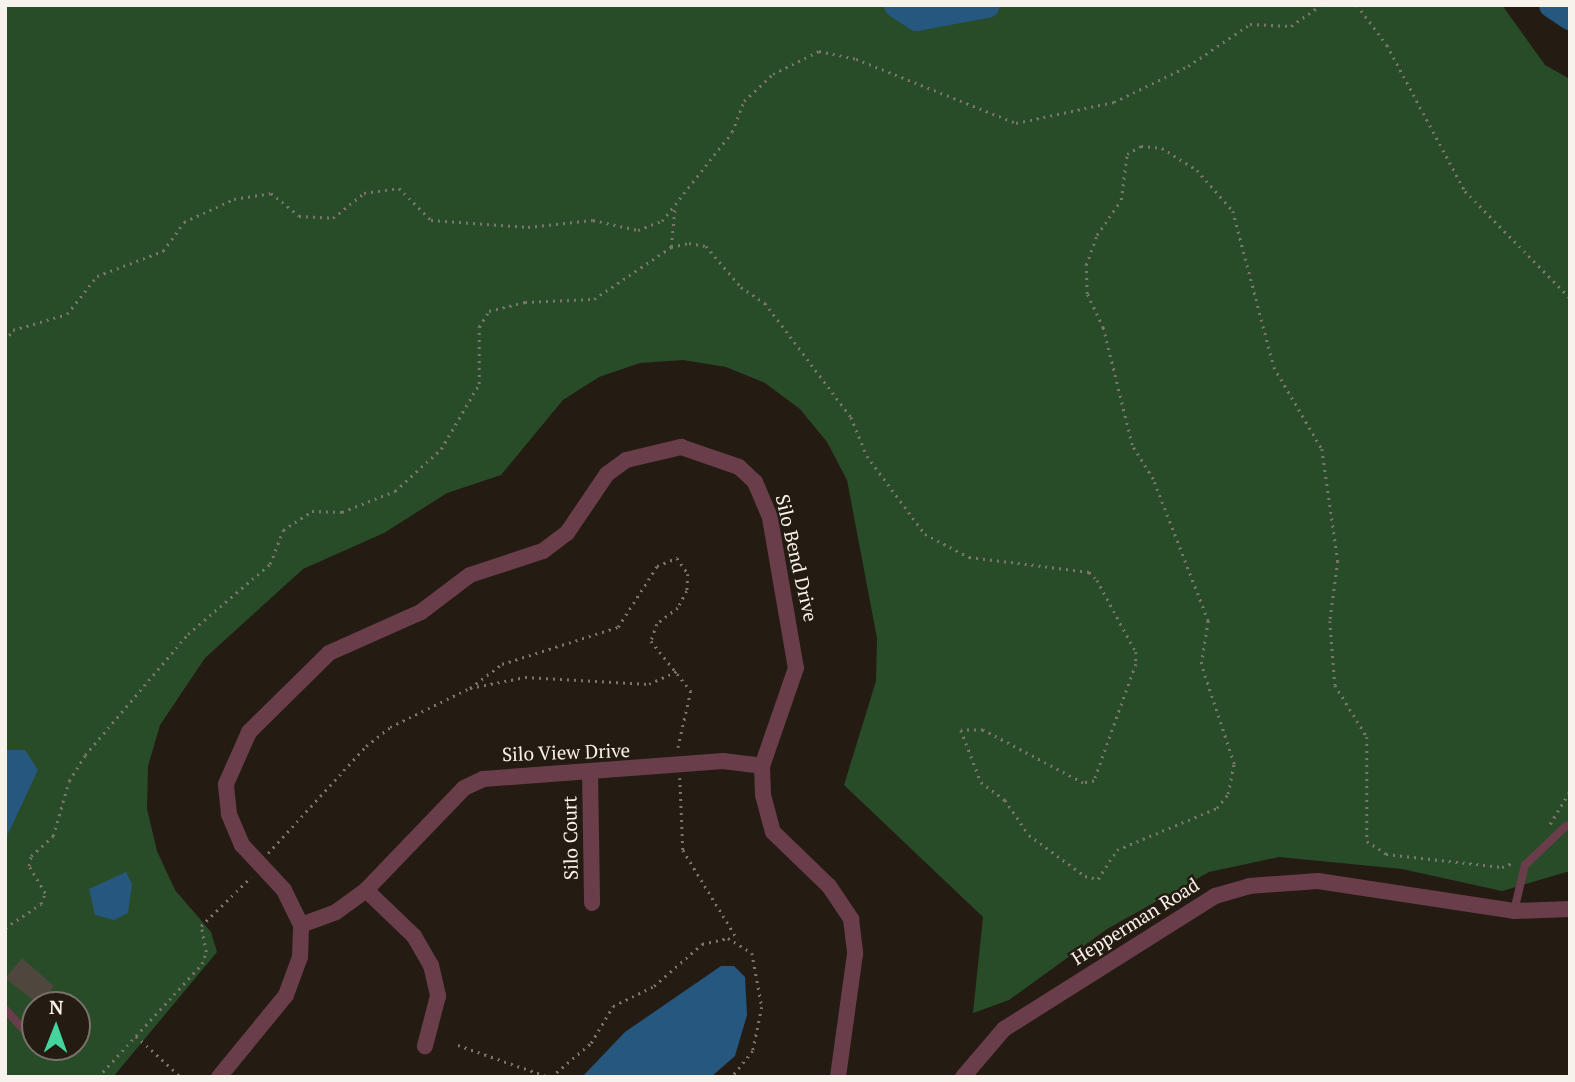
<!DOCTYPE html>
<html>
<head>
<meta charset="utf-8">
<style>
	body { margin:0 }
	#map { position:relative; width:1575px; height:1082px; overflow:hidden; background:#241c13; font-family:"PT Serif",serif }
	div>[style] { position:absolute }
	.green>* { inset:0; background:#284c28 }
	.water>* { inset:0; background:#25577f }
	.river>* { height:26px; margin:-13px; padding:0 13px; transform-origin:13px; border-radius:13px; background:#25577f }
	.building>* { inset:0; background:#4f463d }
	.path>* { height:2.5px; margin-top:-1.25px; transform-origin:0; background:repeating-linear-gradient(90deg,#7c756d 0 2px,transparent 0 7px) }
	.lane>* { height:8px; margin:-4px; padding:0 4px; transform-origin:4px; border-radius:4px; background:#6a3d4a }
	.street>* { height:16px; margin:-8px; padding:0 8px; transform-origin:8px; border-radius:8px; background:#6a3d4a }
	span { translate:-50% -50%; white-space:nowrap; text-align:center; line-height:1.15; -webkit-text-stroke:5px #241c13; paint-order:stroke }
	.street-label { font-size:19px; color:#f8f2ec }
	.frame { position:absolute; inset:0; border:7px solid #f8f2ec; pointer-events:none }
	.north { position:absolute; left:21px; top:991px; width:70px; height:70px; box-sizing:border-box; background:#241c13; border:2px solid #79726a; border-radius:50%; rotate:1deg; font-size:19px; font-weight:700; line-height:28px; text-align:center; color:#f8f2ec }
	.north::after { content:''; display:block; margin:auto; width:24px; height:32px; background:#46d49e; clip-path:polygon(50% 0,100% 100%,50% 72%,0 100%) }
</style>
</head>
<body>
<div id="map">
	<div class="green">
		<div style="clip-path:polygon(evenodd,5px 5px,887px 5px,911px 29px,1009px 5px,1502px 5px,1545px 65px,1570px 79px,1570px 871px,1502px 891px,1402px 869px,1279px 857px,1209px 872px,1107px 929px,1009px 1000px,973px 1013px,983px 917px,844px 785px,876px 681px,877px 638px,847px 480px,827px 442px,800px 409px,765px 383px,726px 367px,683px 360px,640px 363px,599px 377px,563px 400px,501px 475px,447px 493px,384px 533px,303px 569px,205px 658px,160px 725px,148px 766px,147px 809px,157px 851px,175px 890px,211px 932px,217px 952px,113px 1077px,5px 1077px,5px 5px,35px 1005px,77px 1005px,77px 1047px,35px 1047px,35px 1005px)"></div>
	</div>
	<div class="water">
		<div style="clip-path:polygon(5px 750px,25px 750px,38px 770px,7px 836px)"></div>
		<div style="clip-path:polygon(126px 872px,132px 884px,128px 913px,114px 920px,95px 915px,89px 889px)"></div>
		<div style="clip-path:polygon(721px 966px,734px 966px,745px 977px,747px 1015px,735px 1056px,711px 1077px,582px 1077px,625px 1032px)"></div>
	</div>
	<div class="river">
		<div style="left:897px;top:5px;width:24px;rotate:33deg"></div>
		<div style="left:917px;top:18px;width:71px;rotate:-10.5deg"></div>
		<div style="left:1552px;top:5px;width:22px;rotate:34deg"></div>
	</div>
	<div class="building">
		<div style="clip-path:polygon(22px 958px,54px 986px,39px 1005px,5px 978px)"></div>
	</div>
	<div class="path">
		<div style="left:1357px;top:5px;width:50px;rotate:53.1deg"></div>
		<div style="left:1387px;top:45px;width:166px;rotate:61.9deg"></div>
		<div style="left:1465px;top:191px;width:150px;rotate:45.5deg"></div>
		<div style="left:671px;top:247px;width:41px;rotate:-84.4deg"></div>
		<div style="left:5px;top:341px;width:14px;rotate:-54deg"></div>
		<div style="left:13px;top:330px;width:56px;rotate:-16.5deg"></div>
		<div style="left:67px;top:314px;width:48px;rotate:-51.7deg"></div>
		<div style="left:97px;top:276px;width:71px;rotate:-20.7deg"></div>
		<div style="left:163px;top:251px;width:36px;rotate:-54deg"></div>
		<div style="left:184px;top:222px;width:55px;rotate:-24.7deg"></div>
		<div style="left:234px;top:199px;width:37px;rotate:-9deg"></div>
		<div style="left:271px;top:193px;width:36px;rotate:39deg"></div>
		<div style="left:299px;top:216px;width:34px;rotate:3deg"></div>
		<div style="left:333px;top:218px;width:40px;rotate:-39deg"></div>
		<div style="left:364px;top:193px;width:35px;rotate:-8deg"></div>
		<div style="left:399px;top:188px;width:45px;rotate:45deg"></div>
		<div style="left:431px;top:220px;width:97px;rotate:4.1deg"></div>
		<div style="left:528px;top:227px;width:65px;rotate:-6.1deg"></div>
		<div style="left:593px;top:220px;width:46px;rotate:12.5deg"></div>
		<div style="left:638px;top:230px;width:26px;rotate:-21deg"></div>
		<div style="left:662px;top:221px;width:113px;rotate:-51.8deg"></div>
		<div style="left:732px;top:132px;width:33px;rotate:-69deg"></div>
		<div style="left:744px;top:101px;width:40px;rotate:-43deg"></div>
		<div style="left:773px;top:74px;width:51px;rotate:-26.6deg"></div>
		<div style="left:819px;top:51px;width:38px;rotate:12deg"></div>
		<div style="left:856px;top:59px;width:172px;rotate:21.8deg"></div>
		<div style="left:1016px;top:123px;width:100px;rotate:-12.1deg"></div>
		<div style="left:1114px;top:102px;width:82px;rotate:-25.9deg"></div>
		<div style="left:1188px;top:66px;width:75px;rotate:-34.1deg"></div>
		<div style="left:1250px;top:24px;width:41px;rotate:2.8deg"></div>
		<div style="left:1291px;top:26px;width:37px;rotate:-35deg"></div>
		<div style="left:470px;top:688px;width:40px;rotate:-37deg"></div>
		<div style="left:502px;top:664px;width:122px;rotate:-17.7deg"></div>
		<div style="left:618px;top:627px;width:72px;rotate:-57.4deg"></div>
		<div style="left:657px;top:566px;width:22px;rotate:-22deg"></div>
		<div style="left:677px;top:558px;width:19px;rotate:55deg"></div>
		<div style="left:688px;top:574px;width:17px;rotate:93deg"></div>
		<div style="left:687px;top:591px;width:19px;rotate:118deg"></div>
		<div style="left:678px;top:608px;width:26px;rotate:143deg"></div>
		<div style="left:657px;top:624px;width:18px;rotate:109deg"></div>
		<div style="left:651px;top:641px;width:64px;rotate:51.3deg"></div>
		<div style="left:691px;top:691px;width:58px;rotate:102.8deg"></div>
		<div style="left:680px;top:778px;width:72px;rotate:87.6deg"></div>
		<div style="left:683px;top:850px;width:105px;rotate:58.6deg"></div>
		<div style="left:1550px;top:824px;width:39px;rotate:-59deg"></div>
		<div style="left:268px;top:853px;width:145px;rotate:-47.5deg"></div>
		<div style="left:366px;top:746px;width:31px;rotate:-38deg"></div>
		<div style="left:390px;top:727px;width:89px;rotate:-26deg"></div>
		<div style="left:470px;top:688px;width:56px;rotate:-11.3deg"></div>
		<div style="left:525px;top:677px;width:124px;rotate:3.2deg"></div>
		<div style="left:649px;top:684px;width:33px;rotate:-25deg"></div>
		<div style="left:5px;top:928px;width:43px;rotate:-33.7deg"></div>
		<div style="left:41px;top:904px;width:12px;rotate:-70deg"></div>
		<div style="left:45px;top:893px;width:31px;rotate:-121deg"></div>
		<div style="left:29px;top:866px;width:10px;rotate:-79deg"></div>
		<div style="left:31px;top:856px;width:30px;rotate:-42deg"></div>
		<div style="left:53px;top:836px;width:57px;rotate:-73.8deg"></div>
		<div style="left:69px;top:781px;width:31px;rotate:-58deg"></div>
		<div style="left:85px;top:755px;width:159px;rotate:-49.6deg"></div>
		<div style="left:188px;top:634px;width:108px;rotate:-40.5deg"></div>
		<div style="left:270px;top:564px;width:36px;rotate:-69deg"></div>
		<div style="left:283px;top:530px;width:35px;rotate:-33deg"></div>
		<div style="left:312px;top:511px;width:30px;rotate:2deg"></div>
		<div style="left:342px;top:512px;width:57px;rotate:-21.6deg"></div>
		<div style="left:395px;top:491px;width:62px;rotate:-42.4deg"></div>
		<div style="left:441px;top:449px;width:75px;rotate:-59.7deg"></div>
		<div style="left:479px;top:384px;width:57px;rotate:-90deg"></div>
		<div style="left:479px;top:327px;width:19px;rotate:-58deg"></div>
		<div style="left:489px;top:311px;width:37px;rotate:-14deg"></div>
		<div style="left:525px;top:302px;width:69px;rotate:-2.5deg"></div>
		<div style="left:594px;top:299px;width:93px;rotate:-34deg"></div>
		<div style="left:671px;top:247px;width:18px;rotate:-13deg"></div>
		<div style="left:689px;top:243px;width:17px;rotate:10deg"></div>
		<div style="left:706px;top:246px;width:54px;rotate:49.5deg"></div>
		<div style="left:741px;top:287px;width:29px;rotate:34deg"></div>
		<div style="left:765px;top:303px;width:143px;rotate:53deg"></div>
		<div style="left:851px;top:417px;width:42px;rotate:67.7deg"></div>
		<div style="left:867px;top:456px;width:97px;rotate:53.4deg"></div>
		<div style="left:925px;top:534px;width:50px;rotate:27.6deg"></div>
		<div style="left:969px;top:557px;width:121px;rotate:7.1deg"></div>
		<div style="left:1089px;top:572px;width:11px;rotate:45deg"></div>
		<div style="left:1097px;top:580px;width:82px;rotate:61.6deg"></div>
		<div style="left:1136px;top:652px;width:12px;rotate:90deg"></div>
		<div style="left:1136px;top:664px;width:124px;rotate:109.7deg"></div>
		<div style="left:1094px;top:781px;width:11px;rotate:170deg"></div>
		<div style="left:1083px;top:783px;width:113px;rotate:-152.1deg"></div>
		<div style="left:983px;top:730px;width:22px;rotate:180deg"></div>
		<div style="left:961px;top:730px;width:56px;rotate:69deg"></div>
		<div style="left:981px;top:782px;width:30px;rotate:37deg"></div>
		<div style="left:1005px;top:800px;width:42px;rotate:55.6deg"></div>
		<div style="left:1029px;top:835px;width:69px;rotate:36.2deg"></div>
		<div style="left:1085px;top:876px;width:13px;rotate:13deg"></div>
		<div style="left:1098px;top:879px;width:35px;rotate:-57deg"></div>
		<div style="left:1117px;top:850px;width:108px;rotate:-22.8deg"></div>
		<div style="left:1217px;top:808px;width:18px;rotate:-52deg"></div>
		<div style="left:1228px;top:794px;width:31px;rotate:-79deg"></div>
		<div style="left:1234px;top:764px;width:105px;rotate:-108.3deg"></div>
		<div style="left:1201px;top:664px;width:44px;rotate:-80.8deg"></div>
		<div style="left:1208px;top:621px;width:152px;rotate:-111.2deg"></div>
		<div style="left:1153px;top:479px;width:40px;rotate:-122deg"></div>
		<div style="left:1132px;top:445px;width:121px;rotate:-103.9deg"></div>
		<div style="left:1103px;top:328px;width:38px;rotate:-115deg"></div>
		<div style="left:1087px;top:294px;width:29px;rotate:-92deg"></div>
		<div style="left:1086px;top:265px;width:32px;rotate:-70deg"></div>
		<div style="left:1097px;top:235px;width:42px;rotate:-55.6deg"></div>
		<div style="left:1121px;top:200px;width:46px;rotate:-82.6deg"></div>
		<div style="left:1127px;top:154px;width:16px;rotate:-30deg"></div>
		<div style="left:1141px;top:146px;width:21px;rotate:5deg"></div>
		<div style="left:1162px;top:148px;width:41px;rotate:32.2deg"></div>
		<div style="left:1197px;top:170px;width:55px;rotate:48.7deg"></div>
		<div style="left:1233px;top:211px;width:161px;rotate:75.3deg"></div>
		<div style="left:1274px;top:367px;width:95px;rotate:59.7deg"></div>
		<div style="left:1322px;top:449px;width:113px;rotate:81.9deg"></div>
		<div style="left:1338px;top:561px;width:61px;rotate:97.6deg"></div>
		<div style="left:1330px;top:621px;width:64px;rotate:85.5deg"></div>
		<div style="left:1335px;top:685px;width:61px;rotate:58.4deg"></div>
		<div style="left:1367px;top:737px;width:104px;rotate:90deg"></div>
		<div style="left:1367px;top:841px;width:23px;rotate:34deg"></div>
		<div style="left:1386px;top:854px;width:117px;rotate:6.4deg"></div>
		<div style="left:1502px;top:867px;width:14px;rotate:-21deg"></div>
		<div style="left:136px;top:1036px;width:61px;rotate:42.3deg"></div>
		<div style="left:458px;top:1045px;width:96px;rotate:19.4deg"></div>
		<div style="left:98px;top:1077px;width:154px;rotate:-47.4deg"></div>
		<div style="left:202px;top:964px;width:13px;rotate:-72deg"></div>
		<div style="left:206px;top:952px;width:26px;rotate:-101deg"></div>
		<div style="left:201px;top:926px;width:70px;rotate:-44.4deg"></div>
		<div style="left:551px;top:1077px;width:52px;rotate:-40.4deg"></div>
		<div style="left:591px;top:1043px;width:43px;rotate:-59.3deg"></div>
		<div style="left:613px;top:1006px;width:46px;rotate:-26deg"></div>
		<div style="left:654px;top:986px;width:64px;rotate:-41.2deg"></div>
		<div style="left:702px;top:944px;width:27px;rotate:-13deg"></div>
		<div style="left:728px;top:938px;width:28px;rotate:32deg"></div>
		<div style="left:752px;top:953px;width:55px;rotate:79.5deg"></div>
		<div style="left:762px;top:1007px;width:45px;rotate:101.6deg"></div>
		<div style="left:753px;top:1051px;width:33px;rotate:129deg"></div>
	</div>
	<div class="lane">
		<div style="left:1514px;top:911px;width:47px;rotate:-76.6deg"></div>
		<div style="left:1525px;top:865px;width:57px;rotate:-43.6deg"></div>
		<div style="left:5px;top:1009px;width:45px;rotate:47.7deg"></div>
	</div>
	<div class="street">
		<div style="left:590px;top:771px;width:132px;rotate:89.1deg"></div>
		<div style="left:366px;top:890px;width:66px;rotate:43.8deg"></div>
		<div style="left:414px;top:936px;width:34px;rotate:60deg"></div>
		<div style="left:431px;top:965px;width:32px;rotate:77deg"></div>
		<div style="left:438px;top:996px;width:52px;rotate:104.6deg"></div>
		<div style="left:301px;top:925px;width:37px;rotate:-20deg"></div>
		<div style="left:336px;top:912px;width:37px;rotate:-36deg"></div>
		<div style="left:366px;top:890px;width:141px;rotate:-46.1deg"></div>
		<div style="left:464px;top:788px;width:21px;rotate:-25deg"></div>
		<div style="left:483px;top:779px;width:241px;rotate:-4.3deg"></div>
		<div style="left:723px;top:761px;width:39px;rotate:7deg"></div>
		<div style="left:219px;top:1077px;width:106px;rotate:-50.7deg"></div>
		<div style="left:286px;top:995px;width:40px;rotate:-69.8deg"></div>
		<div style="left:300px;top:957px;width:32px;rotate:-88deg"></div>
		<div style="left:301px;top:925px;width:39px;rotate:-116deg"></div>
		<div style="left:284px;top:890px;width:62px;rotate:-133deg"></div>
		<div style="left:242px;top:845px;width:34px;rotate:-113deg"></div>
		<div style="left:229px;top:814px;width:30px;rotate:-96deg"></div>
		<div style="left:226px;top:784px;width:57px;rotate:-66.1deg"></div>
		<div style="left:249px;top:732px;width:112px;rotate:-44.6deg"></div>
		<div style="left:329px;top:653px;width:101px;rotate:-24deg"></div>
		<div style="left:421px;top:612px;width:61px;rotate:-37.1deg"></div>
		<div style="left:470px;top:575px;width:77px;rotate:-18.2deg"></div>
		<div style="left:543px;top:551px;width:30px;rotate:-37deg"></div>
		<div style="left:567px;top:533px;width:71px;rotate:-55.9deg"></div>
		<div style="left:607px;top:474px;width:24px;rotate:-36deg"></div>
		<div style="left:626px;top:460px;width:57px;rotate:-13.3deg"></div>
		<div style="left:681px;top:447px;width:61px;rotate:19deg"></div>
		<div style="left:739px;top:467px;width:22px;rotate:43deg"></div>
		<div style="left:755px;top:482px;width:39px;rotate:67deg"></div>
		<div style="left:770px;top:518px;width:152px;rotate:80.2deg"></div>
		<div style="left:796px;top:668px;width:104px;rotate:109.1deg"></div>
		<div style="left:762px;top:766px;width:29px;rotate:88deg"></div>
		<div style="left:763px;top:795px;width:38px;rotate:75deg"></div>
		<div style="left:773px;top:832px;width:78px;rotate:44deg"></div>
		<div style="left:829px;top:886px;width:40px;rotate:56deg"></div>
		<div style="left:851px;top:919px;width:35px;rotate:83deg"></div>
		<div style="left:855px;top:954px;width:124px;rotate:97.9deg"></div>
		<div style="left:963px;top:1077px;width:63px;rotate:-49.5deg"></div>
		<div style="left:1004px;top:1029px;width:249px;rotate:-32.2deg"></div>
		<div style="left:1215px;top:896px;width:35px;rotate:-16deg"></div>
		<div style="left:1249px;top:886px;width:69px;rotate:-4.1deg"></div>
		<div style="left:1318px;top:881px;width:198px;rotate:8.7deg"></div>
		<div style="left:1514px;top:911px;width:56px;rotate:-2deg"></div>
	</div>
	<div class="street-label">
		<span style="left:797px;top:558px;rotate:77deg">Silo Bend Drive</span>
		<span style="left:566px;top:752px;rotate:-2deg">Silo View Drive</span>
		<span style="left:570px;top:838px;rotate:-91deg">Silo Court</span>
		<span style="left:1135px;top:921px;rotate:-32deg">Hepperman Road</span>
	</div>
	<div class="frame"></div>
	<div class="north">N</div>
</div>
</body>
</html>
